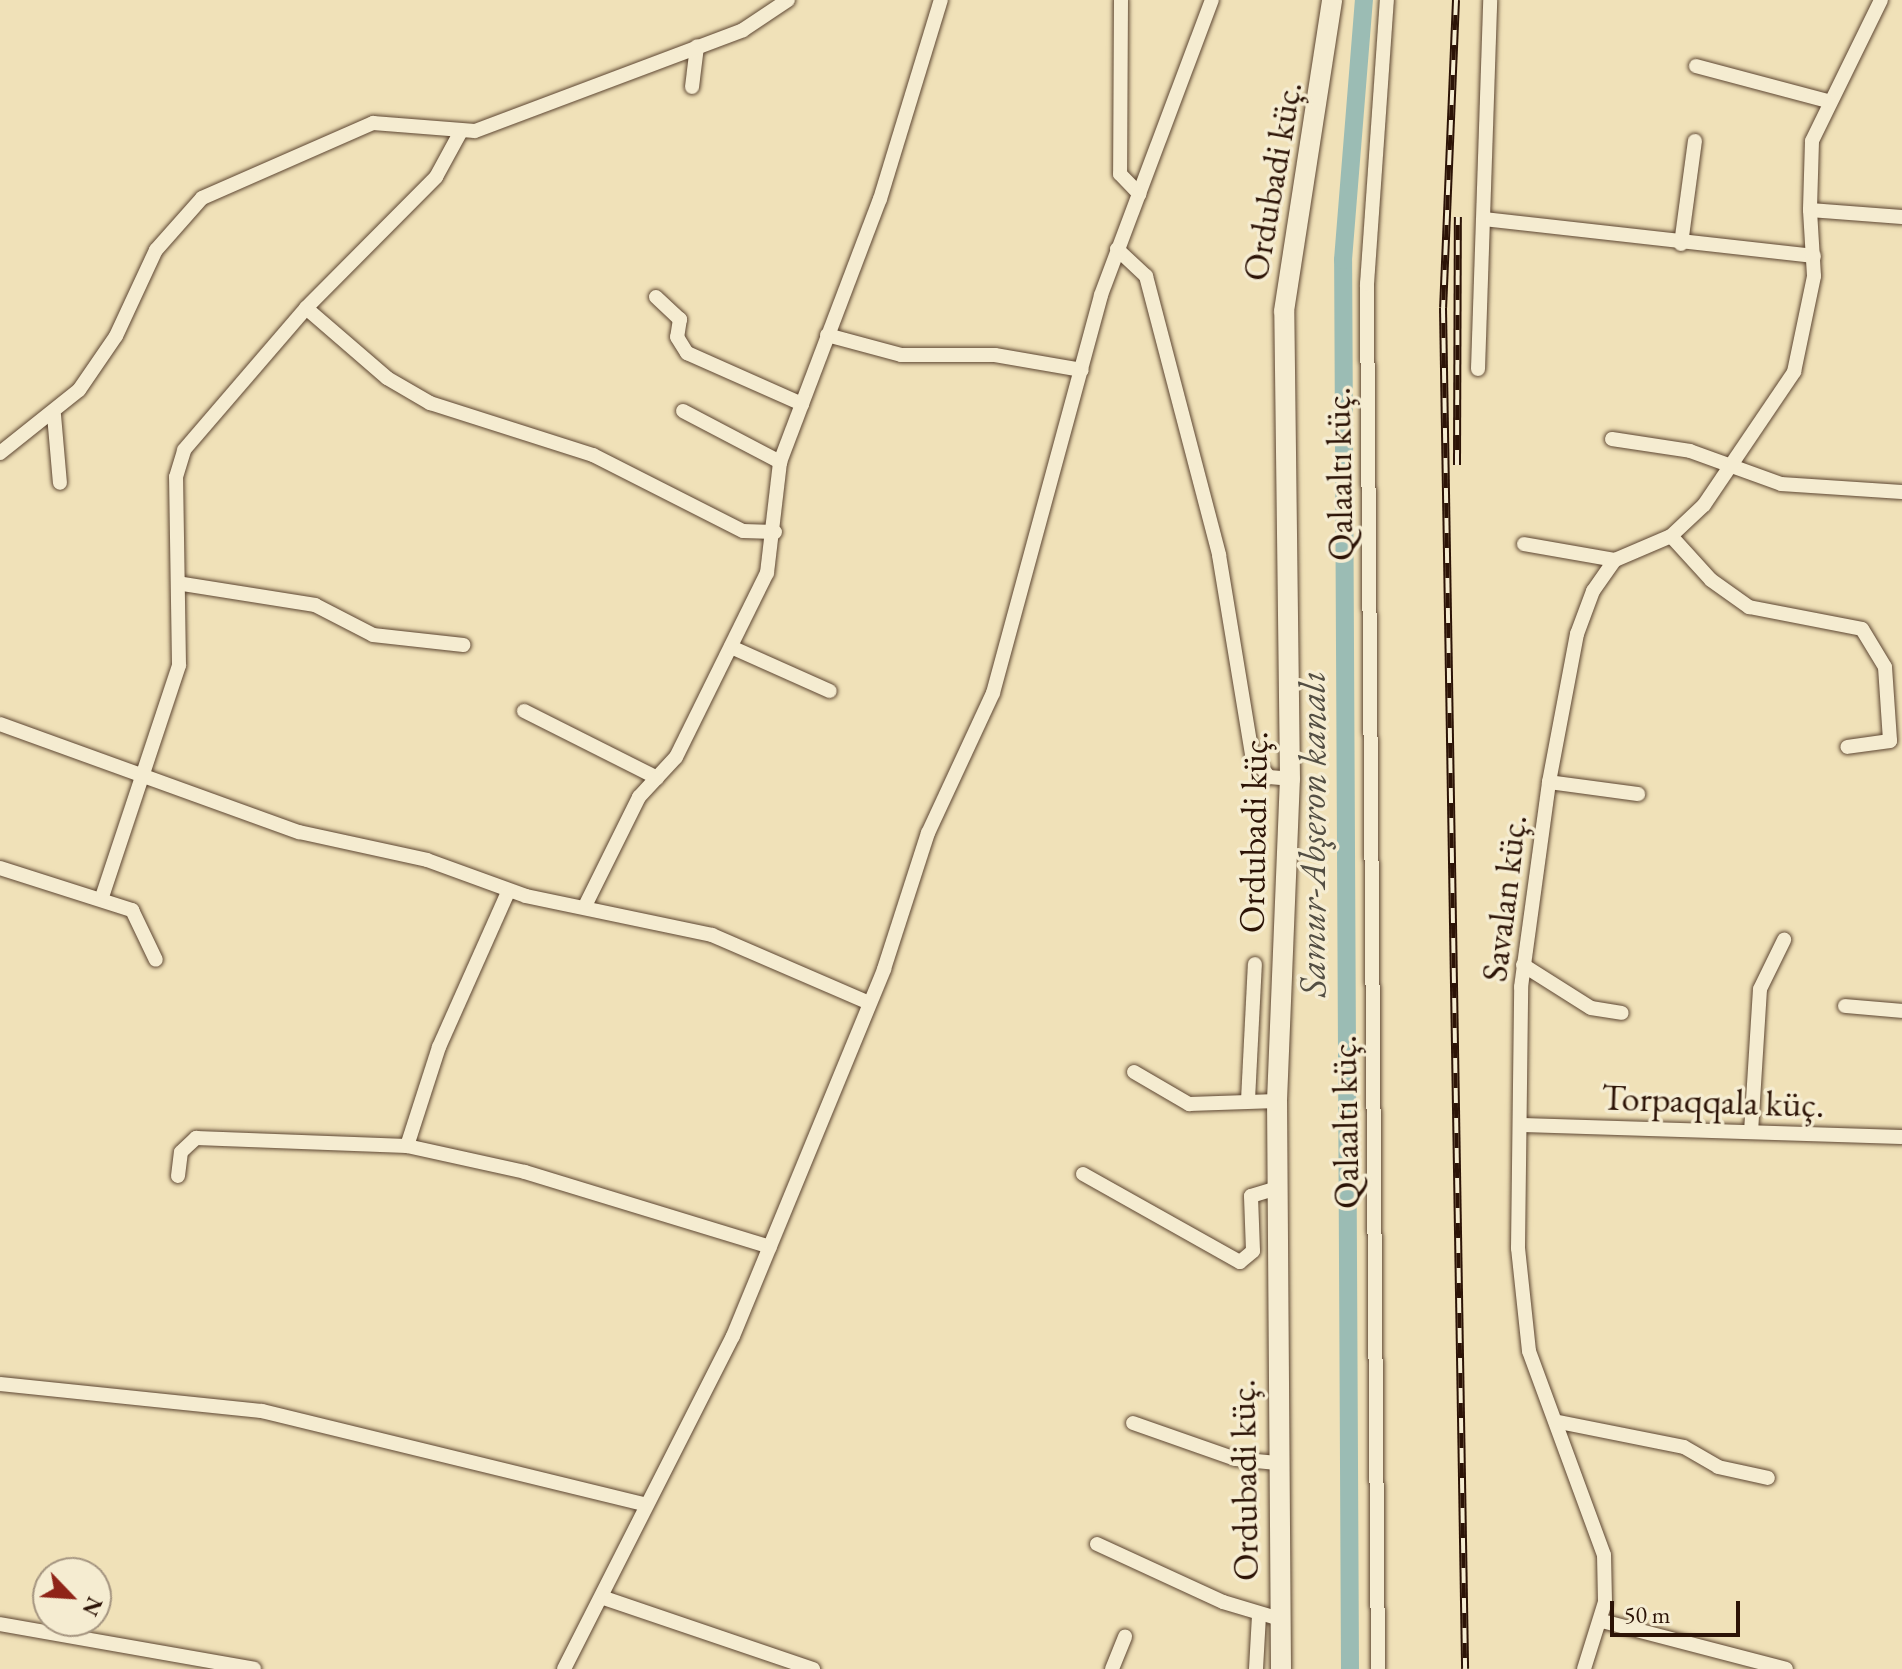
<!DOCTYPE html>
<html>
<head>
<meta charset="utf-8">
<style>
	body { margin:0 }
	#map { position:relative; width:1902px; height:1669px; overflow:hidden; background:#f0e1b8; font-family:"EB Garamond",serif }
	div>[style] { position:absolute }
	.canal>* { height:18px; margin:-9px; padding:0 9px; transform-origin:9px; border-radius:9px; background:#9bbcb4 }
	.roads { filter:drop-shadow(0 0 2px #5d4632) drop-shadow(0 0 2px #5d4632) }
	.street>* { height:14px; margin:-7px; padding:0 7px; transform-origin:7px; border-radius:7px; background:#f5ecd1 }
	.secondary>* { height:20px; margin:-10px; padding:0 10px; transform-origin:10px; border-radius:10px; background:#f5ecd1 }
	.rail>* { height:8px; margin-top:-4px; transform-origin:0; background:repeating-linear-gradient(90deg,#f5ecd1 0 15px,#2c1306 0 30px); box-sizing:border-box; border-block:2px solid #2c1306 }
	span { translate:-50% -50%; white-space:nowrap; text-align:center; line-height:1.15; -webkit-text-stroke:7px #f5ecd1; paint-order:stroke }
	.street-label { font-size:36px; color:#2c1306 }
	.water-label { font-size:38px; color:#534e43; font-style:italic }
	.north { position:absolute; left:32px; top:1557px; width:80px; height:80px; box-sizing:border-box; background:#f5ecd1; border:2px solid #a59580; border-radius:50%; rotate:115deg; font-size:22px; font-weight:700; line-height:32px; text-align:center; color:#2c1306 }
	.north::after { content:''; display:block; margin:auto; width:28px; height:36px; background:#8f2418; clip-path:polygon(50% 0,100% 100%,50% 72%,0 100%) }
	.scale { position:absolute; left:1610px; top:1601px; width:130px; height:36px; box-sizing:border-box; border:4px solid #2c1306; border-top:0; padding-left:10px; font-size:24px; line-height:28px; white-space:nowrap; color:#2c1306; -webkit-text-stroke:6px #f5ecd1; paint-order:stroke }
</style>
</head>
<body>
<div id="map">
	<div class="canal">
		<div style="left:1350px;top:1669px;width:1409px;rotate:-90.28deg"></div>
		<div style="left:1343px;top:260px;width:261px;rotate:-85.4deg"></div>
	</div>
	<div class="roads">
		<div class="street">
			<div style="left:1121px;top:0;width:174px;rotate:90.3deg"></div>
			<div style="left:1120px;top:174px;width:28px;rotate:46deg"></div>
			<div style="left:1881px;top:0;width:157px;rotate:116.1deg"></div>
			<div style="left:1812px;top:141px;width:69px;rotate:91.7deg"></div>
			<div style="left:1810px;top:210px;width:92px;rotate:4.4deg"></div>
			<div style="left:1696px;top:66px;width:137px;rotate:14.9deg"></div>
			<div style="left:692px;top:87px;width:41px;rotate:-83deg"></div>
			<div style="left:1484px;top:219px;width:332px;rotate:6.4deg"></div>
			<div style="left:1681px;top:244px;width:104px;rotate:-82.3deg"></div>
			<div style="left:1117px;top:249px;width:40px;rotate:43deg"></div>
			<div style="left:1146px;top:276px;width:288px;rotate:75.3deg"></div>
			<div style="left:1219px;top:555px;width:202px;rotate:80.6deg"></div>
			<div style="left:1252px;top:754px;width:29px;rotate:54deg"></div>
			<div style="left:1269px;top:777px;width:21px;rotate:5deg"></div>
			<div style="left:656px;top:297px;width:33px;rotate:43deg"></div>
			<div style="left:680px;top:319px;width:18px;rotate:99deg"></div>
			<div style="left:677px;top:337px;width:19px;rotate:58deg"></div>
			<div style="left:687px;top:353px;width:126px;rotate:23.9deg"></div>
			<div style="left:306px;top:308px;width:107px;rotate:40.8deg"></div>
			<div style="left:387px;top:378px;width:50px;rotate:30.2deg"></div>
			<div style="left:430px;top:403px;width:171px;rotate:17.7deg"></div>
			<div style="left:593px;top:455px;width:168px;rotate:26.9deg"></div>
			<div style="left:743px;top:531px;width:32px;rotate:2deg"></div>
			<div style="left:827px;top:335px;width:77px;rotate:15.1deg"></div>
			<div style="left:901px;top:355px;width:94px"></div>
			<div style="left:995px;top:355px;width:88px;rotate:9.8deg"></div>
			<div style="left:1478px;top:369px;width:369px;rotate:-88.1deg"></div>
			<div style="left:683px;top:411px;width:110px;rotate:27.7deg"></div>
			<div style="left:54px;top:415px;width:68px;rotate:85deg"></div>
			<div style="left:1612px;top:439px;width:79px;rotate:8.7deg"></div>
			<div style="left:1690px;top:451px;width:97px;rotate:19.9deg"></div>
			<div style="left:1781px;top:484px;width:121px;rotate:3.8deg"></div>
			<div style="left:0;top:453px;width:101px;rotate:-38.6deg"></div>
			<div style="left:79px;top:390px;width:65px;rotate:-55.6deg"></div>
			<div style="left:116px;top:336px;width:95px;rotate:-65.1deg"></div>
			<div style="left:156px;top:250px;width:69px;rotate:-48.5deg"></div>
			<div style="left:202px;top:198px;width:187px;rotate:-23.7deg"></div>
			<div style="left:373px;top:123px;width:102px;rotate:4.5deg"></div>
			<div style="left:475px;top:131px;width:286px;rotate:-20.6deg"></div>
			<div style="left:743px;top:30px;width:54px;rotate:-33.7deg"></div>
			<div style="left:1671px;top:536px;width:59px;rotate:47.7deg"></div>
			<div style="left:1711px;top:580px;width:47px;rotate:35.4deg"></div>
			<div style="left:1749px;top:607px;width:115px;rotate:11deg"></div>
			<div style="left:1862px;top:629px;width:44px;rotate:58.8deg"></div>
			<div style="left:1885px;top:667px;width:74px;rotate:86.1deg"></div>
			<div style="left:1890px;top:741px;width:43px;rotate:172.1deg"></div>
			<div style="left:1524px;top:544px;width:92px;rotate:10deg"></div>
			<div style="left:183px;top:584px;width:134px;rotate:9deg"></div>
			<div style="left:315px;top:605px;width:65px;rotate:27.3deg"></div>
			<div style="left:373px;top:635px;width:91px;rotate:6.3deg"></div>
			<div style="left:731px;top:647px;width:108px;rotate:24deg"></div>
			<div style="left:524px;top:711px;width:149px;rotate:26.7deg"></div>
			<div style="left:0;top:724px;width:318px;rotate:19.9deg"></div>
			<div style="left:299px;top:832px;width:131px;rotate:12.3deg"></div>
			<div style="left:427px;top:860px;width:105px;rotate:20deg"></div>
			<div style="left:526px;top:896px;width:190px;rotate:11.8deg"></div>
			<div style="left:712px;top:935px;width:171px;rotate:23.4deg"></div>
			<div style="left:1549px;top:782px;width:90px;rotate:7.7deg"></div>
			<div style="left:0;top:868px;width:139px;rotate:17.7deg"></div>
			<div style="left:132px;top:910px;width:55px;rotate:64.4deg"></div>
			<div style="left:102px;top:897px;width:244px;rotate:-71.6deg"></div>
			<div style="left:179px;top:665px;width:188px;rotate:-90.9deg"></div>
			<div style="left:176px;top:477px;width:28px;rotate:-73deg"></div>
			<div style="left:184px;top:450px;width:187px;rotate:-49.3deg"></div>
			<div style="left:306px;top:308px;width:185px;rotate:-45.2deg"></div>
			<div style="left:436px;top:177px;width:50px;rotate:-61.4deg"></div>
			<div style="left:585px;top:906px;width:122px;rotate:-63.6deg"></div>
			<div style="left:639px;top:797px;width:54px;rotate:-47.2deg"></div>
			<div style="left:676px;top:757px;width:205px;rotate:-63.7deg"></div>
			<div style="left:767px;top:573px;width:112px;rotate:-83.3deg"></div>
			<div style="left:780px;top:462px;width:281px;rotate:-69.2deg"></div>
			<div style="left:880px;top:199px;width:208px;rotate:-73deg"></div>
			<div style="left:1523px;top:965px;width:80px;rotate:32.3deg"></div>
			<div style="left:1591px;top:1008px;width:31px;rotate:9deg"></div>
			<div style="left:1845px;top:1006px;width:57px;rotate:5deg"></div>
			<div style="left:1134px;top:1072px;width:64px;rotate:30.2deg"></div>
			<div style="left:1189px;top:1104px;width:88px;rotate:-2deg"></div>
			<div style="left:1248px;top:1100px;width:136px;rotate:-87.1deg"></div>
			<div style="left:1522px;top:1125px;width:380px;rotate:1.8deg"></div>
			<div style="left:1751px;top:1132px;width:143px;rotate:-86.4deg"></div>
			<div style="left:1760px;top:989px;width:55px;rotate:-63.9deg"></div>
			<div style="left:407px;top:1146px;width:104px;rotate:-72.1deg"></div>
			<div style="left:439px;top:1047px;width:170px;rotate:-66deg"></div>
			<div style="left:1083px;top:1174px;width:180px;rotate:29.3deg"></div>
			<div style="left:1240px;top:1262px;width:17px;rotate:-40deg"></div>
			<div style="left:1253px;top:1251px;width:55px;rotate:-92.1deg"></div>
			<div style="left:1251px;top:1196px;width:27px;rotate:-17deg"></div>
			<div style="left:178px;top:1176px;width:24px;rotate:-83deg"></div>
			<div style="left:181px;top:1152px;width:21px;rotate:-43deg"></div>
			<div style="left:196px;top:1138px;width:211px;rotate:2.2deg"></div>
			<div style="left:407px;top:1146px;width:121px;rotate:12.4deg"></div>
			<div style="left:525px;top:1172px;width:256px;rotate:17deg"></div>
			<div style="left:0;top:1384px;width:263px;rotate:5.9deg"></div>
			<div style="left:262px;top:1411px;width:393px;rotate:13.7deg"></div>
			<div style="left:1559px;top:1422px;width:127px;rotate:11.3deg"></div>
			<div style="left:1684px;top:1447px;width:39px;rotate:30deg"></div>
			<div style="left:1718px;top:1467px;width:51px;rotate:12.4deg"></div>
			<div style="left:1133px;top:1423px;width:109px;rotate:19.3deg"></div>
			<div style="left:1236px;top:1459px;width:41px;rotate:5.6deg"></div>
			<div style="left:1097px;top:1544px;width:139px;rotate:24.7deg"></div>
			<div style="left:1223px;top:1602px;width:59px;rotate:16.6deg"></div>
			<div style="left:604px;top:1598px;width:221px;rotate:18.8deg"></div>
			<div style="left:1602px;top:1621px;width:190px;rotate:14.6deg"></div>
			<div style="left:0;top:1624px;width:258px;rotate:10deg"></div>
			<div style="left:564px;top:1669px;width:373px;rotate:-63.1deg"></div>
			<div style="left:733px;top:1336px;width:397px;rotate:-67.6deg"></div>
			<div style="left:884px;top:969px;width:143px;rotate:-72.1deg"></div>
			<div style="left:928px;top:833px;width:154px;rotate:-65.1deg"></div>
			<div style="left:993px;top:693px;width:412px;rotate:-74.8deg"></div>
			<div style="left:1101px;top:295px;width:315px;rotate:-69.4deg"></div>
			<div style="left:1112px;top:1669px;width:35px;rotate:-68deg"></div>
			<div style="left:1256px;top:1669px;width:53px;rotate:-86.8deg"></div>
			<div style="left:1378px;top:1669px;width:1385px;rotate:-90.46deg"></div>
			<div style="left:1367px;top:284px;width:285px;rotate:-86deg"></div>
			<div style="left:1584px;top:1669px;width:70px;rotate:-72.6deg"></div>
			<div style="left:1605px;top:1602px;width:47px;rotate:-91.2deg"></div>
			<div style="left:1604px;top:1555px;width:217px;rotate:-110.2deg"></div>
			<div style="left:1529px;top:1351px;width:104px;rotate:-96.1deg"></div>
			<div style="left:1518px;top:1248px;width:261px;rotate:-89.3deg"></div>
			<div style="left:1521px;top:987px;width:207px;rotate:-82.2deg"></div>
			<div style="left:1549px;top:782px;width:151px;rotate:-79.3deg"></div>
			<div style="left:1577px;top:634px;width:46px;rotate:-69.6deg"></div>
			<div style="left:1593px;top:591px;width:38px;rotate:-55deg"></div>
			<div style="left:1615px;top:560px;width:61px;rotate:-23.2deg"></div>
			<div style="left:1671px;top:536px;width:45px;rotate:-43.2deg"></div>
			<div style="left:1704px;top:505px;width:161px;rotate:-55.9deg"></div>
			<div style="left:1794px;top:372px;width:98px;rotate:-78.2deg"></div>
			<div style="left:1814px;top:276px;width:66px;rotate:-93.5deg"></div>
		</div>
		<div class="secondary">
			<div style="left:1281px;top:1669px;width:568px;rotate:-90.4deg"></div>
			<div style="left:1277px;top:1101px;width:322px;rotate:-87.7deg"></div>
			<div style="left:1290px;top:779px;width:468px;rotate:-90.7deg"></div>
			<div style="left:1284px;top:311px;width:315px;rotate:-81.2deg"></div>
		</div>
	</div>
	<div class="rail">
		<div style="left:1456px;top:0;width:308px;rotate:92.4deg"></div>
		<div style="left:1443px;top:308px;width:1361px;rotate:89.07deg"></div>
		<div style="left:1457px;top:465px;width:248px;rotate:-89.8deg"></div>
	</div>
	<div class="street-label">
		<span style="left:1272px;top:181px;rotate:-80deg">Ordubadi küç.</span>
		<span style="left:1339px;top:474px;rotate:-91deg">Qalaaltı küç.</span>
		<span style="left:1253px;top:832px;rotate:-89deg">Ordubadi küç.</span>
		<span style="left:1504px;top:898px;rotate:-83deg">Savalan küç.</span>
		<span style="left:1713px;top:1101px;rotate:2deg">Torpaqqala küç.</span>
		<span style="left:1345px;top:1122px;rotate:-91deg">Qalaaltı küç.</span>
		<span style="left:1244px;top:1480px;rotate:-91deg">Ordubadi küç.</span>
	</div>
	<div class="water-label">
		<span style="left:1312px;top:834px;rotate:-90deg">Samur-Abşeron kanalı</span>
	</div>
	<div class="north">N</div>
	<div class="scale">50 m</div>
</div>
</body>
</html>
